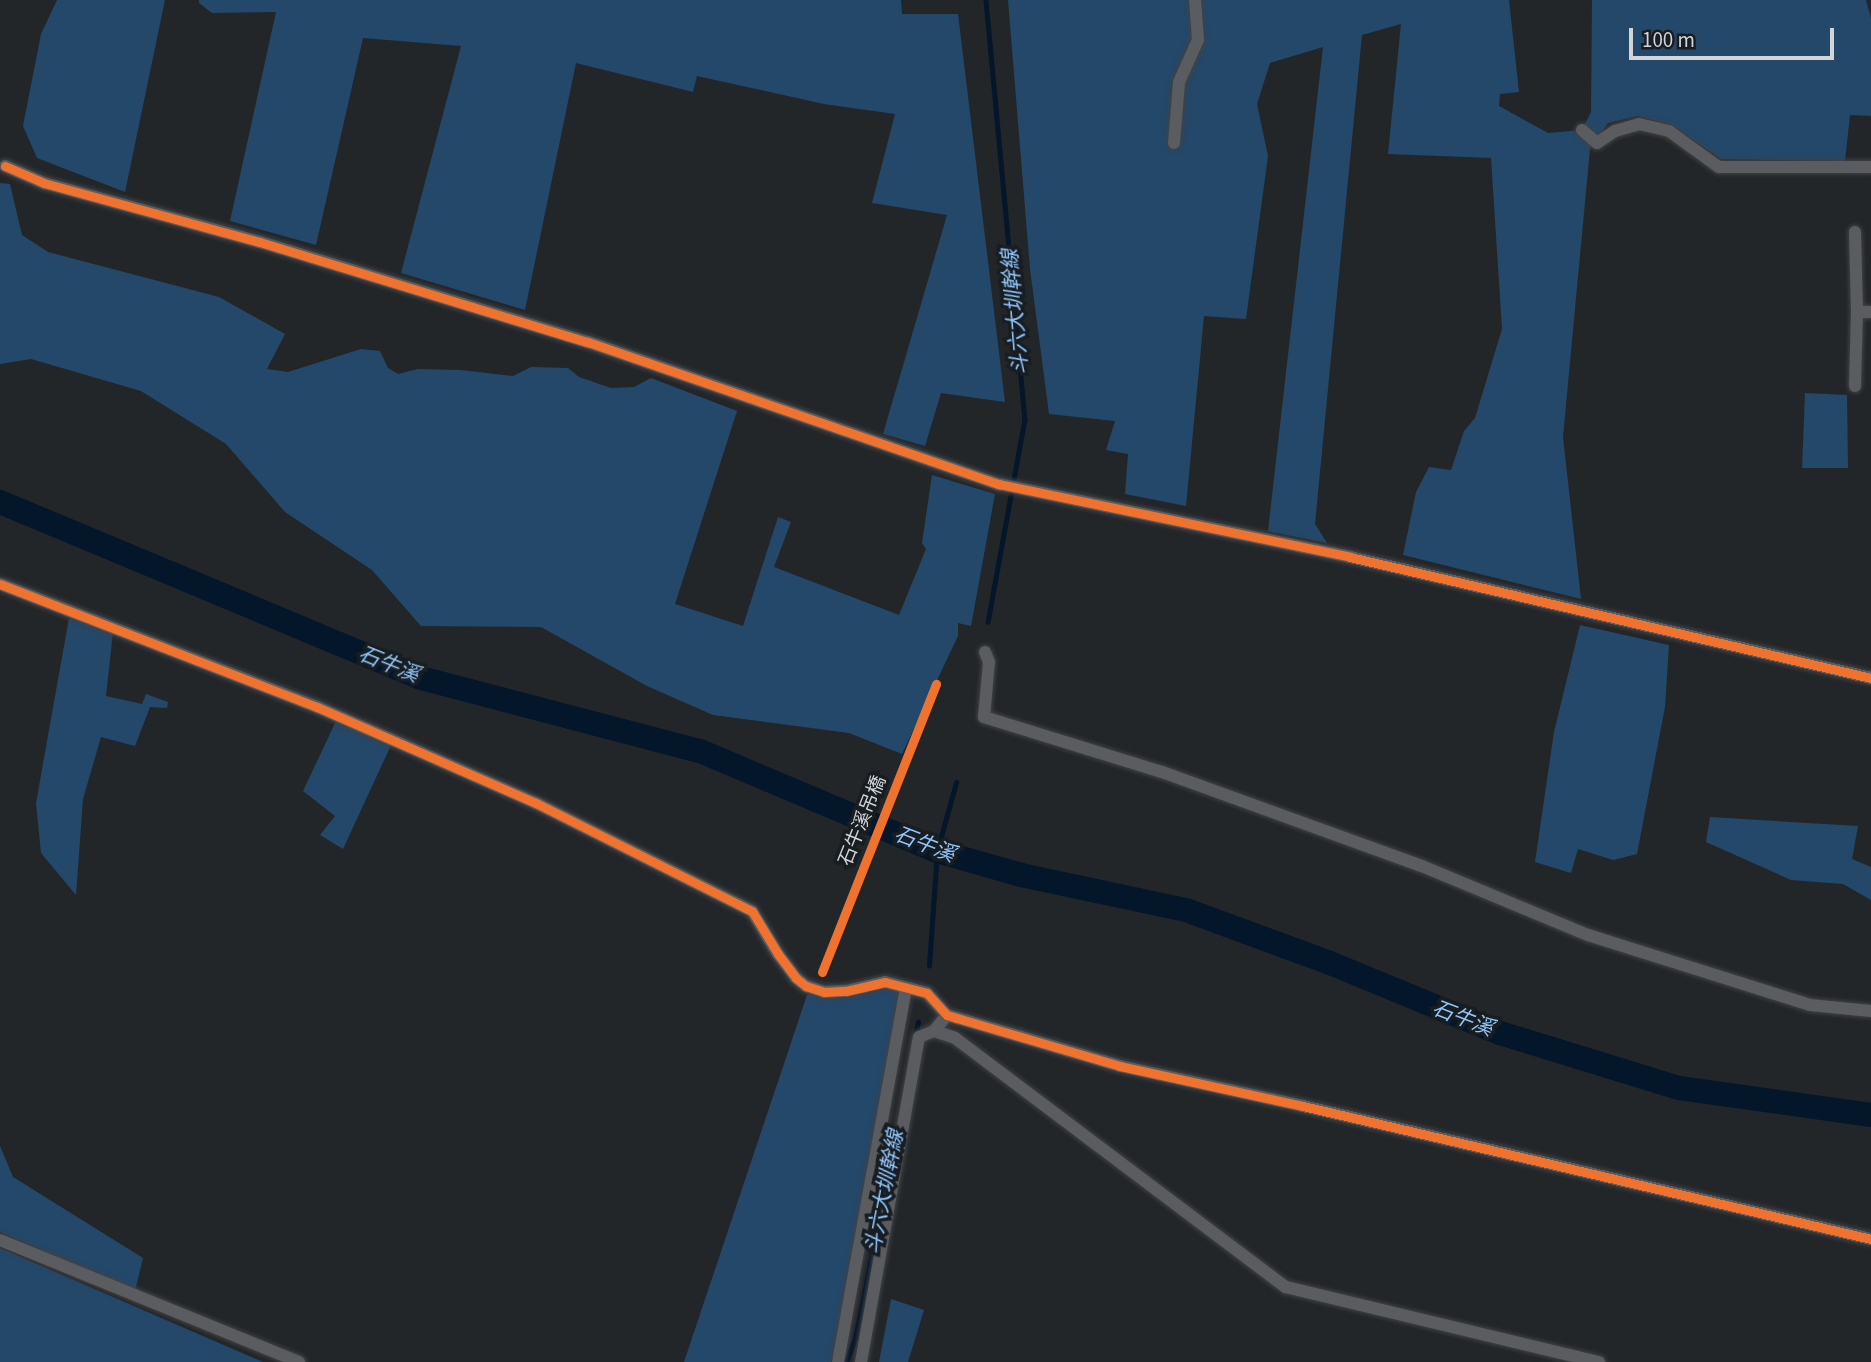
<!DOCTYPE html>
<html>
<head>
<meta charset="utf-8">
<style>
	body { margin:0 }
	#map { position:relative; width:1871px; height:1362px; overflow:hidden; background:#232629; font-family:"Source Sans 3","Noto Sans TC",sans-serif }
	div>[style] { position:absolute }
	.green>* { inset:0; background:#23486a }
	.stream>* { height:4.5px; margin:-2.25px; padding:0 2.25px; transform-origin:2.25px; border-radius:2.25px; background:#03162a }
	.river>* { height:24px; margin:-12px; padding:0 12px; transform-origin:12px; border-radius:12px; background:#03162a }
	.roads { filter:drop-shadow(0 0 2px #404245) drop-shadow(0 0 2px #404245) }
	.street>* { height:12px; margin:-6px; padding:0 6px; transform-origin:6px; border-radius:6px; background:#5a5c5f }
	.cycleway>* { height:9px; margin:-4.5px; padding:0 4.5px; transform-origin:4.5px; border-radius:4.5px; background:#ef722f }
	span { translate:-50% -50%; white-space:nowrap; text-align:center; line-height:1.15; -webkit-text-stroke:7px #181d22; paint-order:stroke }
	.street-label { font-size:19px; color:#d1d4d8 }
	.water-label { font-size:21px; color:#90c7fd; font-style:italic }
	.scale { position:absolute; left:1629px; top:28px; width:205px; height:32px; box-sizing:border-box; border:4px solid #d1d4d8; border-top:0; padding-left:9px; font-size:21px; line-height:24px; white-space:nowrap; color:#d1d4d8; -webkit-text-stroke:5px #181d22; paint-order:stroke }
</style>
</head>
<body>
<div id="map">
	<div class="green">
		<div style="clip-path:polygon(57px 0,165px 0,125px 192px,37px 158px,23px 126px,41px 34px)"></div>
		<div style="clip-path:polygon(199px 0,901px 0,902px 14px,958px 14px,1005px 402px,941px 393px,925px 446px,883px 434px,947px 215px,872px 203px,895px 114px,824px 104px,697px 76px,693px 92px,576px 63px,525px 310px,401px 273px,461px 46px,363px 38px,316px 245px,230px 221px,276px 12px,212px 13px,199px 3px)"></div>
		<div style="clip-path:polygon(1008px 0,1509px 0,1519px 92px,1500px 94px,1499px 106px,1548px 133px,1582px 130px,1591px 112px,1592px 0,1866px 0,1871px 18px,1871px 116px,1850px 115px,1845px 161px,1721px 159px,1671px 125px,1637px 116px,1608px 123px,1590px 149px,1563px 437px,1581px 599px,1403px 555px,1416px 492px,1429px 467px,1451px 470px,1464px 431px,1475px 418px,1502px 329px,1491px 158px,1388px 154px,1401px 24px,1362px 35px,1315px 524px,1327px 543px,1268px 531px,1323px 47px,1270px 63px,1257px 104px,1268px 156px,1246px 319px,1204px 316px,1186px 506px,1125px 494px,1128px 454px,1106px 450px,1115px 421px,1049px 414px,1030px 269px)"></div>
		<div style="clip-path:polygon(0 183px,10px 184px,22px 235px,48px 252px,219px 297px,285px 334px,267px 369px,288px 372px,361px 349px,380px 351px,388px 368px,398px 374px,418px 369px,461px 370px,513px 376px,531px 367px,568px 368px,579px 377px,611px 388px,634px 387px,651px 378px,737px 411px,675px 604px,743px 626px,778px 517px,791px 522px,774px 567px,899px 615px,926px 549px,922px 543px,932px 475px,995px 494px,971px 626px,958px 623px,958px 636px,902px 754px,849px 733px,713px 715px,647px 686px,541px 627px,421px 626px,372px 570px,285px 512px,226px 444px,141px 391px,31px 359px,0 364px)"></div>
		<div style="clip-path:polygon(1805px 393px,1847px 395px,1848px 468px,1802px 468px)"></div>
		<div style="clip-path:polygon(69px 618px,113px 632px,106px 696px,142px 704px,146px 694px,168px 702px,167px 708px,150px 707px,135px 746px,101px 737px,83px 799px,76px 895px,41px 853px,36px 803px)"></div>
		<div style="clip-path:polygon(1580px 625px,1669px 645px,1665px 707px,1637px 854px,1613px 860px,1578px 849px,1571px 873px,1535px 862px,1554px 732px)"></div>
		<div style="clip-path:polygon(337px 719px,392px 743px,343px 849px,320px 835px,335px 816px,303px 791px)"></div>
		<div style="clip-path:polygon(1710px 817px,1858px 826px,1852px 859px,1871px 867px,1871px 900px,1843px 884px,1791px 880px,1706px 842px)"></div>
		<div style="clip-path:polygon(884px 979px,906px 988px,868px 1163px,839px 1342px,831px 1362px,684px 1362px,809px 989px,858px 992px)"></div>
		<div style="clip-path:polygon(0 1146px,13px 1177px,143px 1258px,135px 1291px,0 1232px)"></div>
		<div style="clip-path:polygon(0 1248px,263px 1362px,0 1362px)"></div>
		<div style="clip-path:polygon(891px 1299px,924px 1310px,908px 1362px,879px 1362px)"></div>
	</div>
	<div class="stream">
		<div style="left:986px;top:0;width:421px;rotate:84.7deg"></div>
		<div style="left:1025px;top:419px;width:206px;rotate:100.3deg"></div>
		<div style="left:929px;top:966px;width:115px;rotate:-86deg"></div>
		<div style="left:937px;top:851px;width:71px;rotate:-74.4deg"></div>
		<div style="left:915px;top:1036px;width:14px;rotate:-78deg"></div>
		<div style="left:846px;top:1362px;width:25px;rotate:-69deg"></div>
		<div style="left:855px;top:1339px;width:212px;rotate:-78.8deg"></div>
	</div>
	<div class="river">
		<div style="left:0;top:502px;width:456px;rotate:22.7deg"></div>
		<div style="left:421px;top:678px;width:288px;rotate:14.7deg"></div>
		<div style="left:700px;top:751px;width:257px;rotate:22.9deg"></div>
		<div style="left:937px;top:851px;width:87px;rotate:15.9deg"></div>
		<div style="left:1021px;top:875px;width:169px;rotate:12deg"></div>
		<div style="left:1186px;top:910px;width:153px;rotate:20.2deg"></div>
		<div style="left:1330px;top:963px;width:184px;rotate:22.4deg"></div>
		<div style="left:1500px;top:1033px;width:187px;rotate:17.1deg"></div>
		<div style="left:1679px;top:1088px;width:194px;rotate:8deg"></div>
	</div>
	<div class="roads">
		<div class="street">
			<div style="left:1582px;top:130px;width:20px;rotate:41deg"></div>
			<div style="left:1597px;top:143px;width:22px;rotate:-34deg"></div>
			<div style="left:1615px;top:131px;width:25px;rotate:-16deg"></div>
			<div style="left:1639px;top:124px;width:31px;rotate:13deg"></div>
			<div style="left:1669px;top:131px;width:62px;rotate:35.8deg"></div>
			<div style="left:1719px;top:167px;width:152px"></div>
			<div style="left:1174px;top:143px;width:61px;rotate:-85.3deg"></div>
			<div style="left:1179px;top:82px;width:46px;rotate:-65.7deg"></div>
			<div style="left:1198px;top:40px;width:40px;rotate:-94.3deg"></div>
			<div style="left:5px;top:166px;width:43px;rotate:23.6deg"></div>
			<div style="left:44px;top:183px;width:224px;rotate:15.3deg"></div>
			<div style="left:260px;top:242px;width:343px;rotate:17deg"></div>
			<div style="left:588px;top:342px;width:435px;rotate:19.1deg"></div>
			<div style="left:999px;top:484px;width:359px;rotate:11.7deg"></div>
			<div style="left:1350px;top:557px;width:535px;rotate:13.07deg"></div>
			<div style="left:1855px;top:232px;width:80px;rotate:88.6deg"></div>
			<div style="left:1855px;top:386px;width:74px;rotate:-88.5deg"></div>
			<div style="left:1857px;top:312px;width:14px"></div>
			<div style="left:0;top:584px;width:340px;rotate:21.2deg"></div>
			<div style="left:317px;top:707px;width:239px;rotate:23.7deg"></div>
			<div style="left:536px;top:803px;width:241px;rotate:26.6deg"></div>
			<div style="left:752px;top:911px;width:50px;rotate:58.8deg"></div>
			<div style="left:778px;top:954px;width:30px;rotate:53deg"></div>
			<div style="left:796px;top:978px;width:13px;rotate:39deg"></div>
			<div style="left:806px;top:986px;width:19px;rotate:18deg"></div>
			<div style="left:824px;top:992px;width:22px;rotate:-3deg"></div>
			<div style="left:846px;top:991px;width:40px;rotate:-13deg"></div>
			<div style="left:885px;top:982px;width:43px;rotate:14.7deg"></div>
			<div style="left:927px;top:993px;width:30px;rotate:48deg"></div>
			<div style="left:947px;top:1015px;width:10px;rotate:17deg"></div>
			<div style="left:957px;top:1018px;width:170px;rotate:16.4deg"></div>
			<div style="left:1120px;top:1066px;width:187px;rotate:12.3deg"></div>
			<div style="left:1303px;top:1106px;width:583px;rotate:13.18deg"></div>
			<div style="left:985px;top:652px;width:11px;rotate:68deg"></div>
			<div style="left:989px;top:662px;width:55px;rotate:95.2deg"></div>
			<div style="left:984px;top:717px;width:186px;rotate:17.2deg"></div>
			<div style="left:1162px;top:772px;width:276px;rotate:19.9deg"></div>
			<div style="left:1422px;top:866px;width:180px;rotate:22.6deg"></div>
			<div style="left:1588px;top:935px;width:233px;rotate:17.5deg"></div>
			<div style="left:1810px;top:1005px;width:61px;rotate:5.6deg"></div>
			<div style="left:934px;top:1031px;width:22px;rotate:18deg"></div>
			<div style="left:955px;top:1038px;width:414px;rotate:37deg"></div>
			<div style="left:1286px;top:1287px;width:322px;rotate:13.5deg"></div>
			<div style="left:0;top:1240px;width:323px;rotate:22.2deg"></div>
			<div style="left:838px;top:1362px;width:380px;rotate:-79.7deg"></div>
			<div style="left:861px;top:1362px;width:330px;rotate:-79.9deg"></div>
			<div style="left:919px;top:1037px;width:16px;rotate:-22deg"></div>
			<div style="left:934px;top:1031px;width:21px;rotate:-51deg"></div>
		</div>
	</div>
	<div class="cycleway">
		<div style="left:5px;top:166px;width:43px;rotate:23.6deg"></div>
		<div style="left:44px;top:183px;width:224px;rotate:15.3deg"></div>
		<div style="left:260px;top:242px;width:343px;rotate:17deg"></div>
		<div style="left:588px;top:342px;width:435px;rotate:19.1deg"></div>
		<div style="left:999px;top:484px;width:359px;rotate:11.7deg"></div>
		<div style="left:1350px;top:557px;width:535px;rotate:13.07deg"></div>
		<div style="left:0;top:584px;width:340px;rotate:21.2deg"></div>
		<div style="left:317px;top:707px;width:239px;rotate:23.7deg"></div>
		<div style="left:536px;top:803px;width:241px;rotate:26.6deg"></div>
		<div style="left:752px;top:911px;width:50px;rotate:58.8deg"></div>
		<div style="left:778px;top:954px;width:30px;rotate:53deg"></div>
		<div style="left:796px;top:978px;width:13px;rotate:39deg"></div>
		<div style="left:806px;top:986px;width:19px;rotate:18deg"></div>
		<div style="left:824px;top:992px;width:22px;rotate:-3deg"></div>
		<div style="left:846px;top:991px;width:40px;rotate:-13deg"></div>
		<div style="left:885px;top:982px;width:43px;rotate:14.7deg"></div>
		<div style="left:927px;top:993px;width:30px;rotate:48deg"></div>
		<div style="left:947px;top:1015px;width:10px;rotate:17deg"></div>
		<div style="left:957px;top:1018px;width:170px;rotate:16.4deg"></div>
		<div style="left:1120px;top:1066px;width:187px;rotate:12.3deg"></div>
		<div style="left:1303px;top:1106px;width:583px;rotate:13.18deg"></div>
		<div style="left:822px;top:972px;width:310px;rotate:-68.4deg"></div>
	</div>
	<div class="street-label">
		<span style="left:863px;top:821px;rotate:-68deg">石牛溪吊橋</span>
	</div>
	<div class="water-label">
		<span style="left:1015px;top:312px;rotate:-95deg">斗六大圳幹線</span>
		<span style="left:389px;top:664px;rotate:22deg">石牛溪</span>
		<span style="left:925px;top:844px;rotate:21deg">石牛溪</span>
		<span style="left:1463px;top:1018px;rotate:21deg">石牛溪</span>
		<span style="left:884px;top:1192px;rotate:-79deg">斗六大圳幹線</span>
	</div>
	<div class="scale">100 m</div>
</div>
</body>
</html>
